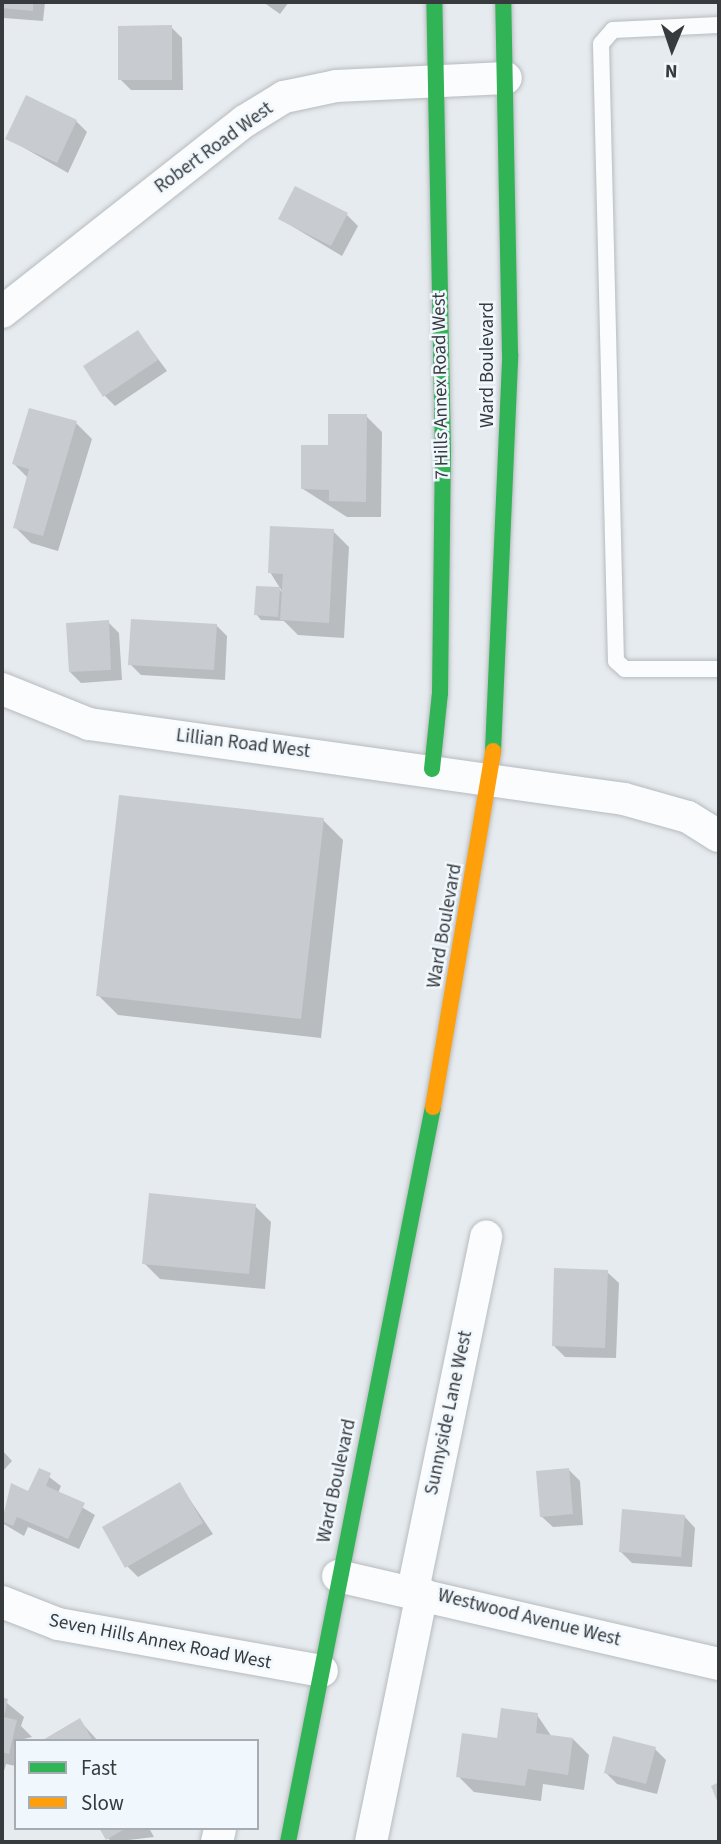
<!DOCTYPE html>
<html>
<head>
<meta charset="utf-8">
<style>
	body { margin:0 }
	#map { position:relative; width:721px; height:1844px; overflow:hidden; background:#e6ebef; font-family:"Source Sans 3",sans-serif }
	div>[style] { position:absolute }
	.shadow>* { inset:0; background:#0003 }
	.building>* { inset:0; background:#c8ccd0 }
	.roads { filter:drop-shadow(0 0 2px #b7bbbe) drop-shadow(0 0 2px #b7bbbe) }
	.lane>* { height:16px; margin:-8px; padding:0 8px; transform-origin:8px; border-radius:8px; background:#fbfcfd }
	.street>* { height:32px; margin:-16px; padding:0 16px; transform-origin:16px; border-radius:16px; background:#fbfcfd }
	.fast>* { height:16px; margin:-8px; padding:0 8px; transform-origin:8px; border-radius:8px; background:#30b455 }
	.slow>* { height:16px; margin:-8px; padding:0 8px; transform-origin:8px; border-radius:8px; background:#ff9f0a }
	span { translate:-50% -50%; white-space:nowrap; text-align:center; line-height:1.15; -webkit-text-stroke:5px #f0f8fe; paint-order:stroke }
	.street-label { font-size:19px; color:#383b3e }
	.frame { position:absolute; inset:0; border:4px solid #383b3e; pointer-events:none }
	.legend { position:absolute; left:14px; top:1739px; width:245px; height:91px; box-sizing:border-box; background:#f0f8fe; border:2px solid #a6acb1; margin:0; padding:9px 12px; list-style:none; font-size:21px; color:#383b3e }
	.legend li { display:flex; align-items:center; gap:14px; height:35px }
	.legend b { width:35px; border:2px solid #a6acb1 }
	.north { position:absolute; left:637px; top:14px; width:70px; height:70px; -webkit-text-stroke:5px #f0f8fe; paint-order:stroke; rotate:182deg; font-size:19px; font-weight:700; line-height:28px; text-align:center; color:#383b3e }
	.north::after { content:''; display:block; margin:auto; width:24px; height:32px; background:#383b3e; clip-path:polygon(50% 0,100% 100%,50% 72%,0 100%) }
</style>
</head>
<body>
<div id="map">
	<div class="shadow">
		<div style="clip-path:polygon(2px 2px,45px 2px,43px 21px,4px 18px)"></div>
		<div style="clip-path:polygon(263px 2px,289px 2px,280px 14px)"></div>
		<div style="clip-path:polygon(171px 27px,182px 38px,183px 90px,131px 90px,120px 79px)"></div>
		<div style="clip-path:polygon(76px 121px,87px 132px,68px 173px,7px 138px)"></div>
		<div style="clip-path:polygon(347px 215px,358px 226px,342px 256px,280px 219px)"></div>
		<div style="clip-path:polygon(138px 332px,167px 371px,115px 406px,104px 395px)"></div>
		<div style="clip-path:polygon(366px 416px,382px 432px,381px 517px,347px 517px,303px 489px,329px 447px)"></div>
		<div style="clip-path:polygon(76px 423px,92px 439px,58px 551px,31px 543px,15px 527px,28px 478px,14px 464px)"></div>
		<div style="clip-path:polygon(333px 531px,349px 547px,344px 638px,298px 635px,284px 621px,261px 620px,256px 614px,279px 589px,283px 593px,270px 572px)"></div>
		<div style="clip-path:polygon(108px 622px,119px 633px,122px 680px,81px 683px,70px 672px)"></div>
		<div style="clip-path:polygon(216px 625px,227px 636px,225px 680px,141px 675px,130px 664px)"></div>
		<div style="clip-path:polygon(323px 820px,343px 840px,321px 1038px,118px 1015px,98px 995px)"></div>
		<div style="clip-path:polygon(255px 1206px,271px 1222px,265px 1289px,160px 1279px,144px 1263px)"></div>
		<div style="clip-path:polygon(607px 1272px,619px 1283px,616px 1358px,565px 1357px,553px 1345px)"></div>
		<div style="clip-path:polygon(2px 1450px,12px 1461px,2px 1472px)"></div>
		<div style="clip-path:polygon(40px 1470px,61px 1486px,58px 1493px,95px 1515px,79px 1549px,28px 1527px,24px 1536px,2px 1523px,12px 1485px,29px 1493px)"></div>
		<div style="clip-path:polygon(569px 1470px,580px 1481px,583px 1525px,553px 1527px,541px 1516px)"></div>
		<div style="clip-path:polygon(180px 1485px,213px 1534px,138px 1577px,127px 1566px)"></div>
		<div style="clip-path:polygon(684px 1516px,695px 1528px,692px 1567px,632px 1563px,621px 1552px)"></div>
		<div style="clip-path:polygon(2px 1699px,24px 1717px,21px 1726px,32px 1737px,16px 1741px,16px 1766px,6px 1764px,2px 1778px)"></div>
		<div style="clip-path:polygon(537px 1715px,552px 1737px,573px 1739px,589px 1755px,584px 1790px,543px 1784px,541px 1801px,474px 1792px,458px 1776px)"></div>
		<div style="clip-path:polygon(80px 1721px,98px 1741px,46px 1741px)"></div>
		<div style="clip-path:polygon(655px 1749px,666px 1760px,657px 1794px,617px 1784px,606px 1773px)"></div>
		<div style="clip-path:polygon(101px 1828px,149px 1828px,154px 1837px,111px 1842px)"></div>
	</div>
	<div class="building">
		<div style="clip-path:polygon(2px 2px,33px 2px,33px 11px,2px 8px)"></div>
		<div style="clip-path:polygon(172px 25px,172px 80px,118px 80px,118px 26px)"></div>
		<div style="clip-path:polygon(26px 95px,77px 120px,57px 163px,5px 139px)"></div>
		<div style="clip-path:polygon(295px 186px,348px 213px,331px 246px,278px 219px)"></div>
		<div style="clip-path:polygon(138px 330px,158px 360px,103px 397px,83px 366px)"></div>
		<div style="clip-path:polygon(29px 408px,77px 421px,43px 536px,13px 528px,29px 469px,12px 464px)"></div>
		<div style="clip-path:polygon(328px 414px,367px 414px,366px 502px,329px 501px,329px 490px,301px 489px,301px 445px,328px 445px)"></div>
		<div style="clip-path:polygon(270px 526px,334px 529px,329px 623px,280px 620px,283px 574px,268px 573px)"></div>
		<div style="clip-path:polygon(256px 586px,280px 587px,278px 617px,254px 615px)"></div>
		<div style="clip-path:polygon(131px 619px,217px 624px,214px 670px,128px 665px)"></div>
		<div style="clip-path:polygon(109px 620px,111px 670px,69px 672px,66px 623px)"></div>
		<div style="clip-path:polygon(119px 795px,324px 818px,301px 1019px,96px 996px)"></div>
		<div style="clip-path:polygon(149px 1193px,256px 1204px,249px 1274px,142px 1264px)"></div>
		<div style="clip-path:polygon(554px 1268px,608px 1270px,605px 1348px,552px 1346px)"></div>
		<div style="clip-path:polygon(39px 1468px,51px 1473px,46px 1486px,85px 1503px,68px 1539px,17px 1517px,13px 1526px,2px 1521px,11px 1483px,28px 1491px)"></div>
		<div style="clip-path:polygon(569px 1468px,573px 1514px,540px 1517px,536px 1471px)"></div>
		<div style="clip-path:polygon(180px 1482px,203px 1523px,125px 1568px,102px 1527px)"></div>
		<div style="clip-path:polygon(622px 1509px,685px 1515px,681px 1557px,619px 1552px)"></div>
		<div style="clip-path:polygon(2px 1697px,8px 1699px,4px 1717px,17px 1720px,9px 1754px,2px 1752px)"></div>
		<div style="clip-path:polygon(501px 1708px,538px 1713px,536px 1733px,573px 1738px,568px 1775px,528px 1769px,525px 1786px,456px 1777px,462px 1733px,497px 1738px)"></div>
		<div style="clip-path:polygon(80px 1718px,93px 1741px,41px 1741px)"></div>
		<div style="clip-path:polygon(613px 1736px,656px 1747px,646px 1784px,604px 1773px)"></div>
		<div style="clip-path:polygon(719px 1782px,719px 1806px,711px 1786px)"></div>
		<div style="clip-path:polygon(99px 1828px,126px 1828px,106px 1840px)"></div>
	</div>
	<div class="roads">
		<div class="lane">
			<div style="left:719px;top:25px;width:106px;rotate:177.3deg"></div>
			<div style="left:613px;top:30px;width:18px;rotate:131deg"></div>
			<div style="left:601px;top:44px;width:617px;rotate:88.61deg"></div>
			<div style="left:616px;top:661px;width:12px;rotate:42deg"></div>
			<div style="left:625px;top:669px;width:94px"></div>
		</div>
		<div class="street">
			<div style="left:2px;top:312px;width:309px;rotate:-38.2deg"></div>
			<div style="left:245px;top:121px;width:46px;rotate:-31.6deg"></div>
			<div style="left:284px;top:97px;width:53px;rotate:-11.9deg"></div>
			<div style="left:336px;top:86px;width:170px;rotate:-2.7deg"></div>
			<div style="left:2px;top:689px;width:94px;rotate:21.9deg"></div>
			<div style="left:89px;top:724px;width:540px;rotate:7.98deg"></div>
			<div style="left:624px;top:799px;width:66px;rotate:15.7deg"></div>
			<div style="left:688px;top:817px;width:36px;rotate:32deg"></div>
			<div style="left:338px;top:1576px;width:391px;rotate:13deg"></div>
			<div style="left:413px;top:1590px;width:361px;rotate:-78.3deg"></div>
			<div style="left:2px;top:1602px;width:60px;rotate:21.4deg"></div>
			<div style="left:58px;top:1624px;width:268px;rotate:10.1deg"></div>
			<div style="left:217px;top:1842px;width:13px;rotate:-77deg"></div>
			<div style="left:371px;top:1842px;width:254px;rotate:-78.4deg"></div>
		</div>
		<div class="fast">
			<div style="left:493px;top:751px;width:397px;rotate:-87.5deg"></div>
			<div style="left:510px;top:354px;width:352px;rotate:-91.1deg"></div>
			<div style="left:432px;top:769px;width:76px;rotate:-84deg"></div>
			<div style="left:440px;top:693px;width:241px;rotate:-89.3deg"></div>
			<div style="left:443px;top:452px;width:450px;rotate:-91.1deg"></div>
			<div style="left:288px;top:1842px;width:749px;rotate:-78.84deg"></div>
		</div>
		<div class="slow">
			<div style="left:433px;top:1107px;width:361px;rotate:-80.4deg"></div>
		</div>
	</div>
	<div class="street-label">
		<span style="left:214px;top:148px;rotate:-36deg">Robert Road West</span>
		<span style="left:488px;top:365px;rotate:-90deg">Ward Boulevard</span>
		<span style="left:441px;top:386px;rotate:-91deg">7 Hills Annex Road West</span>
		<span style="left:243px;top:744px;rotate:7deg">Lillian Road West</span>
		<span style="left:445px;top:926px;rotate:-80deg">Ward Boulevard</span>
		<span style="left:449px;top:1413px;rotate:-78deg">Sunnyside Lane West</span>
		<span style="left:337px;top:1481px;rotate:-78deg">Ward Boulevard</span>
		<span style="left:529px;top:1618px;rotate:14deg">Westwood Avenue West</span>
		<span style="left:160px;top:1642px;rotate:11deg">Seven Hills Annex Road West</span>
	</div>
	<div class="frame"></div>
	<ul class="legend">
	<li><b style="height:9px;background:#30b455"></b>Fast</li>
	<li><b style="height:9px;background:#ff9f0a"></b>Slow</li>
	</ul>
	<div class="north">N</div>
</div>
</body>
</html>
